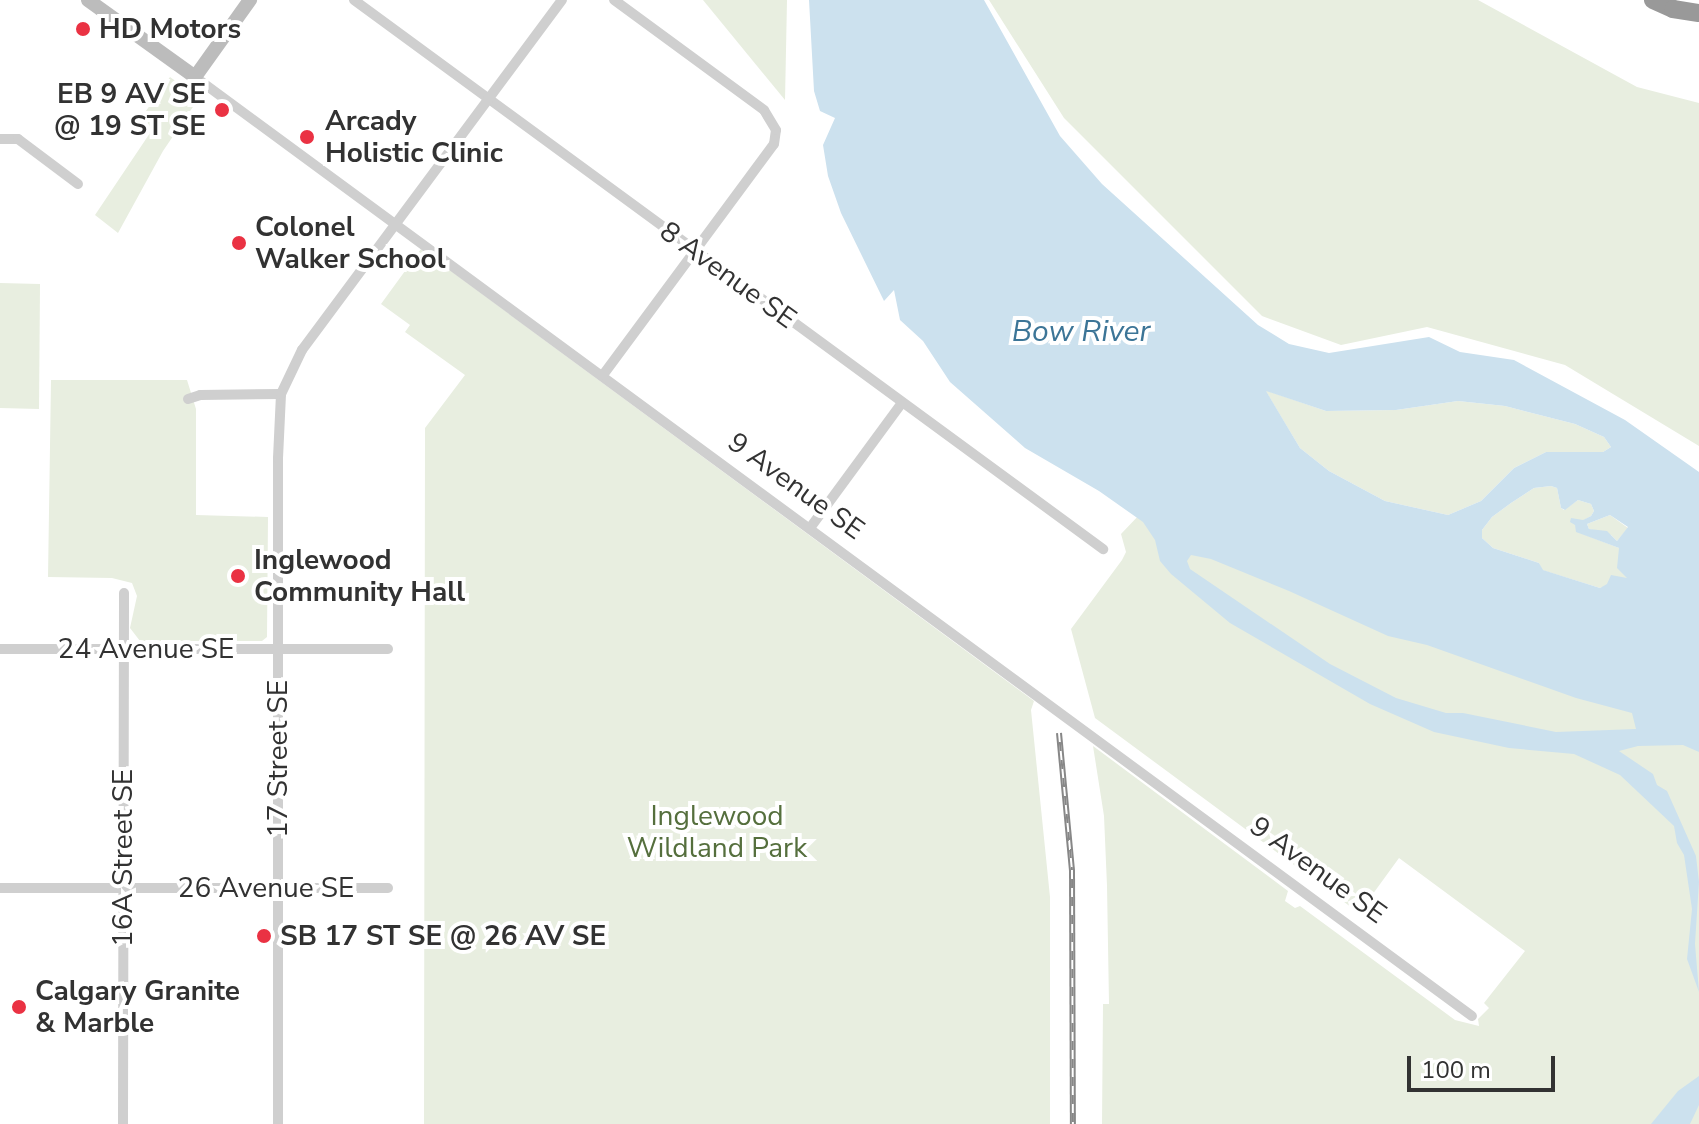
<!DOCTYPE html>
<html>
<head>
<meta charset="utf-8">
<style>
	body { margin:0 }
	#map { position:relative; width:1699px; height:1124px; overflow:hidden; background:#fff; font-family:"Nunito Sans",sans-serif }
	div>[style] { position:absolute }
	.green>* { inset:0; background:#e8eee0 }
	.water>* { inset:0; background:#cce1ee }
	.minor>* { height:10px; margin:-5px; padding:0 5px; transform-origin:5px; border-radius:5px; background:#cfcfcf }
	.secondary>* { height:14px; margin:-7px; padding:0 7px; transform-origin:7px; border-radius:7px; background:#bcbcbc }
	.motorway>* { height:18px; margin:-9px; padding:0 9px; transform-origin:9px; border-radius:9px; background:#999 }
	.rail>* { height:6px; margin-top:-3px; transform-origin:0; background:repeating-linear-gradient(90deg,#fff 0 9px,#878787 0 18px); box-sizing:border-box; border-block:2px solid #878787 }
	.dots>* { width:22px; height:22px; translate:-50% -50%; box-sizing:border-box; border:4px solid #fff; border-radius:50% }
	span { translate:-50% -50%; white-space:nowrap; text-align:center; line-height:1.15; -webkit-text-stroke:8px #fff; paint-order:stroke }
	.poi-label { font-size:28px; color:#323232; font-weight:700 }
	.left { translate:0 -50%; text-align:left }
	.right { translate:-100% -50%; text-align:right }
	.street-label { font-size:28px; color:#323232 }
	.park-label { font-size:28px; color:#556f3d }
	.water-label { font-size:30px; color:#3c7597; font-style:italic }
	.scale { position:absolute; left:1407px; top:1056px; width:148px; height:36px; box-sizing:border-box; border:4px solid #323232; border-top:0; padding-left:10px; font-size:24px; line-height:28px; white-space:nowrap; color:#323232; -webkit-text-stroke:6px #fff; paint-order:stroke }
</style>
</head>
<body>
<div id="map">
	<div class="green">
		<div style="clip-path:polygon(703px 0,787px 0,785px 100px)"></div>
		<div style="clip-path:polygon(989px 0,1478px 0,1637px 87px,1699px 103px,1699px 446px,1565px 365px,1427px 327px,1341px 345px,1262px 316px,1064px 118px)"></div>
		<div style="clip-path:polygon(170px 77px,199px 98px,163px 151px,118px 233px,95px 215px,150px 133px,136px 125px)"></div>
		<div style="clip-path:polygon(421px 249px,1034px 701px,1031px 710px,1050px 897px,1050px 1124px,424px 1124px,425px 428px,465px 375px,405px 332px,410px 325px,381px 304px)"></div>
		<div style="clip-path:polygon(0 283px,40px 284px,39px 409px,0 408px)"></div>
		<div style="clip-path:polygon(51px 380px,187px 380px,196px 409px,196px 515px,268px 517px,267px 637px,262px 641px,140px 641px,130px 628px,137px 596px,132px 583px,112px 578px,48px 577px)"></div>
		<div style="clip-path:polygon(1265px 390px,1326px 411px,1396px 410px,1458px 401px,1505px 406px,1575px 424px,1604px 437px,1611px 447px,1603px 452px,1546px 452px,1514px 468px,1481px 501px,1448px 515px,1385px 501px,1329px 471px,1300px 448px)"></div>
		<div style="clip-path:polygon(1551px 486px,1557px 488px,1561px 508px,1564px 510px,1578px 500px,1591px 504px,1594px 511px,1591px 516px,1575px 525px,1583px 534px,1619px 548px,1628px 578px,1600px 588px,1542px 570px,1539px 563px,1493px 548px,1482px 538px,1482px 530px,1492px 517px,1511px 503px,1534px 488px)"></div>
		<div style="clip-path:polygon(1141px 513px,1699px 712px,1699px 1124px,1102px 1124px,1103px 1004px,1109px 1004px,1107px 886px,1104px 816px,1093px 746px,1288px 891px,1285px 901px,1295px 908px,1300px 906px,1455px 1020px,1479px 1026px,1478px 1019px,1489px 1008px,1484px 1003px,1525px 951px,1399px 858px,1359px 913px,1095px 718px,1071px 629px,1122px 560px,1126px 552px,1121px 534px)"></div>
		<div style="clip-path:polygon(1610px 515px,1628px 528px,1617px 541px,1611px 535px,1589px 529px,1587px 524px)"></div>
	</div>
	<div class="water">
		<div style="clip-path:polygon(evenodd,809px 0,984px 0,1060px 136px,1102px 184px,1258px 325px,1289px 344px,1329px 353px,1429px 337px,1460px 352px,1514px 360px,1625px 420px,1699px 472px,1699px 752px,1683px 745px,1638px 746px,1619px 751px,1653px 774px,1657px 785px,1667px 791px,1696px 856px,1699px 882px,1695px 944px,1699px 992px,1687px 959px,1692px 909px,1684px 855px,1677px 843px,1674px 826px,1620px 775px,1574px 754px,1509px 748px,1434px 732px,1370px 704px,1230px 623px,1171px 574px,1160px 561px,1155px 540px,1143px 522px,1099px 491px,1025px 448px,950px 382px,923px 341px,900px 320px,894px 290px,884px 301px,841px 213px,828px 176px,823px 145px,835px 118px,820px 111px,814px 91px,809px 0,1266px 391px,1326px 411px,1396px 410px,1458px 401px,1505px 406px,1575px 424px,1604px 437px,1611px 447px,1603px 452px,1546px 452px,1514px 468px,1481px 501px,1448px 515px,1385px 501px,1329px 471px,1300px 448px,1266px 391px,809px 0,1551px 486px,1557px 488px,1561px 508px,1565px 510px,1578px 500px,1591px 504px,1594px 511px,1591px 516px,1583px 520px,1571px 518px,1570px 522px,1575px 525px,1576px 532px,1619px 548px,1617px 568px,1627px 578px,1611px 575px,1607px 584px,1600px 588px,1543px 570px,1539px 563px,1493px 548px,1482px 538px,1482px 530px,1492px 517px,1511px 503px,1534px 488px,1551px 486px,809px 0,1610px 515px,1628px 527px,1617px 541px,1607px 531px,1589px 529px,1587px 524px,1610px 515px,809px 0,1191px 555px,1211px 559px,1289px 591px,1388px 636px,1427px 645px,1576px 698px,1632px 713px,1636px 729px,1556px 732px,1463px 713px,1446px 713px,1396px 698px,1330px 664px,1190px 569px,1187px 561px,1191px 555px)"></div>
		<div style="clip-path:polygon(1699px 1076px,1699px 1105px,1690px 1124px,1651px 1124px,1678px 1091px)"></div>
	</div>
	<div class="minor">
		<div style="left:354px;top:0;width:929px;rotate:36.24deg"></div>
		<div style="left:195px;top:77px;width:1585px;rotate:36.33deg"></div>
		<div style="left:0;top:139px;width:18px"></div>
		<div style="left:18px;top:139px;width:75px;rotate:36.9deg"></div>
		<div style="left:603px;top:375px;width:287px;rotate:-53.5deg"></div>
		<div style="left:774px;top:144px;width:14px;rotate:-82deg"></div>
		<div style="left:776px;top:130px;width:23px;rotate:-121deg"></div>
		<div style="left:764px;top:110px;width:186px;rotate:-143.7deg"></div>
		<div style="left:188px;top:399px;width:13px;rotate:-18deg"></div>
		<div style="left:200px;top:395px;width:81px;rotate:-0.7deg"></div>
		<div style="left:810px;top:528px;width:154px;rotate:-53.7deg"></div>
		<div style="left:0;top:649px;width:388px"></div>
		<div style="left:0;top:888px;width:388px"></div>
		<div style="left:123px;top:1124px;width:531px;rotate:-89.89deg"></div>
		<div style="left:278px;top:1124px;width:666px;rotate:-90deg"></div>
		<div style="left:278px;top:458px;width:64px;rotate:-87.3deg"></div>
		<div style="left:281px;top:394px;width:49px;rotate:-64.5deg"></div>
		<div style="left:302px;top:350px;width:436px;rotate:-53.4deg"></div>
	</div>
	<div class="secondary">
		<div style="left:88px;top:0;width:132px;rotate:35.7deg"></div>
		<div style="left:195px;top:77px;width:95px;rotate:-54.5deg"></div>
	</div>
	<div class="motorway">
		<div style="left:1653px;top:0;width:22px;rotate:24deg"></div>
		<div style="left:1673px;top:9px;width:26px;rotate:9deg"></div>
	</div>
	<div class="rail">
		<div style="left:1059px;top:733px;width:138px;rotate:84.6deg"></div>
		<div style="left:1072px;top:870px;width:254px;rotate:89.8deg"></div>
	</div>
	<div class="dots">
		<div style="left:83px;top:29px;background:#ea3243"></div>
		<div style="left:222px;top:110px;background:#ea3243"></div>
		<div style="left:307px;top:137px;background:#ea3243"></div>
		<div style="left:239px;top:243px;background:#ea3243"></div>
		<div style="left:238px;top:576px;background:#ea3243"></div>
		<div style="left:264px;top:936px;background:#ea3243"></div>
		<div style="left:19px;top:1007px;background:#ea3243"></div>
	</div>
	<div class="poi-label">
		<span class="left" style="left:99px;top:29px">HD Motors</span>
		<span class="right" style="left:206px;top:110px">EB 9 AV SE<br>@ 19 ST SE</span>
		<span class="left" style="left:325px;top:137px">Arcady<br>Holistic Clinic</span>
		<span class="left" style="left:255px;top:243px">Colonel<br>Walker School</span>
		<span class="left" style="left:254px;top:576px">Inglewood<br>Community Hall</span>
		<span class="left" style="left:280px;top:936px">SB 17 ST SE @ 26 AV SE</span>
		<span class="left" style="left:35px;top:1007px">Calgary Granite<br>&amp; Marble</span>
	</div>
	<div class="street-label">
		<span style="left:728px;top:275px;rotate:36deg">8 Avenue SE</span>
		<span style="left:796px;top:486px;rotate:36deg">9 Avenue SE</span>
		<span style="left:146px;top:649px">24 Avenue SE</span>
		<span style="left:278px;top:759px;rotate:-90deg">17 Street SE</span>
		<span style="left:123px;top:858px;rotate:-90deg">16A Street SE</span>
		<span style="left:1318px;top:870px;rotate:36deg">9 Avenue SE</span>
		<span style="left:266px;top:888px">26 Avenue SE</span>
	</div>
	<div class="park-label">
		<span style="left:717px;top:832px">Inglewood<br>Wildland Park</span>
	</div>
	<div class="water-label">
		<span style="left:1081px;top:332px">Bow River</span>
	</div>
	<div class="scale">100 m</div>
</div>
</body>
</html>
